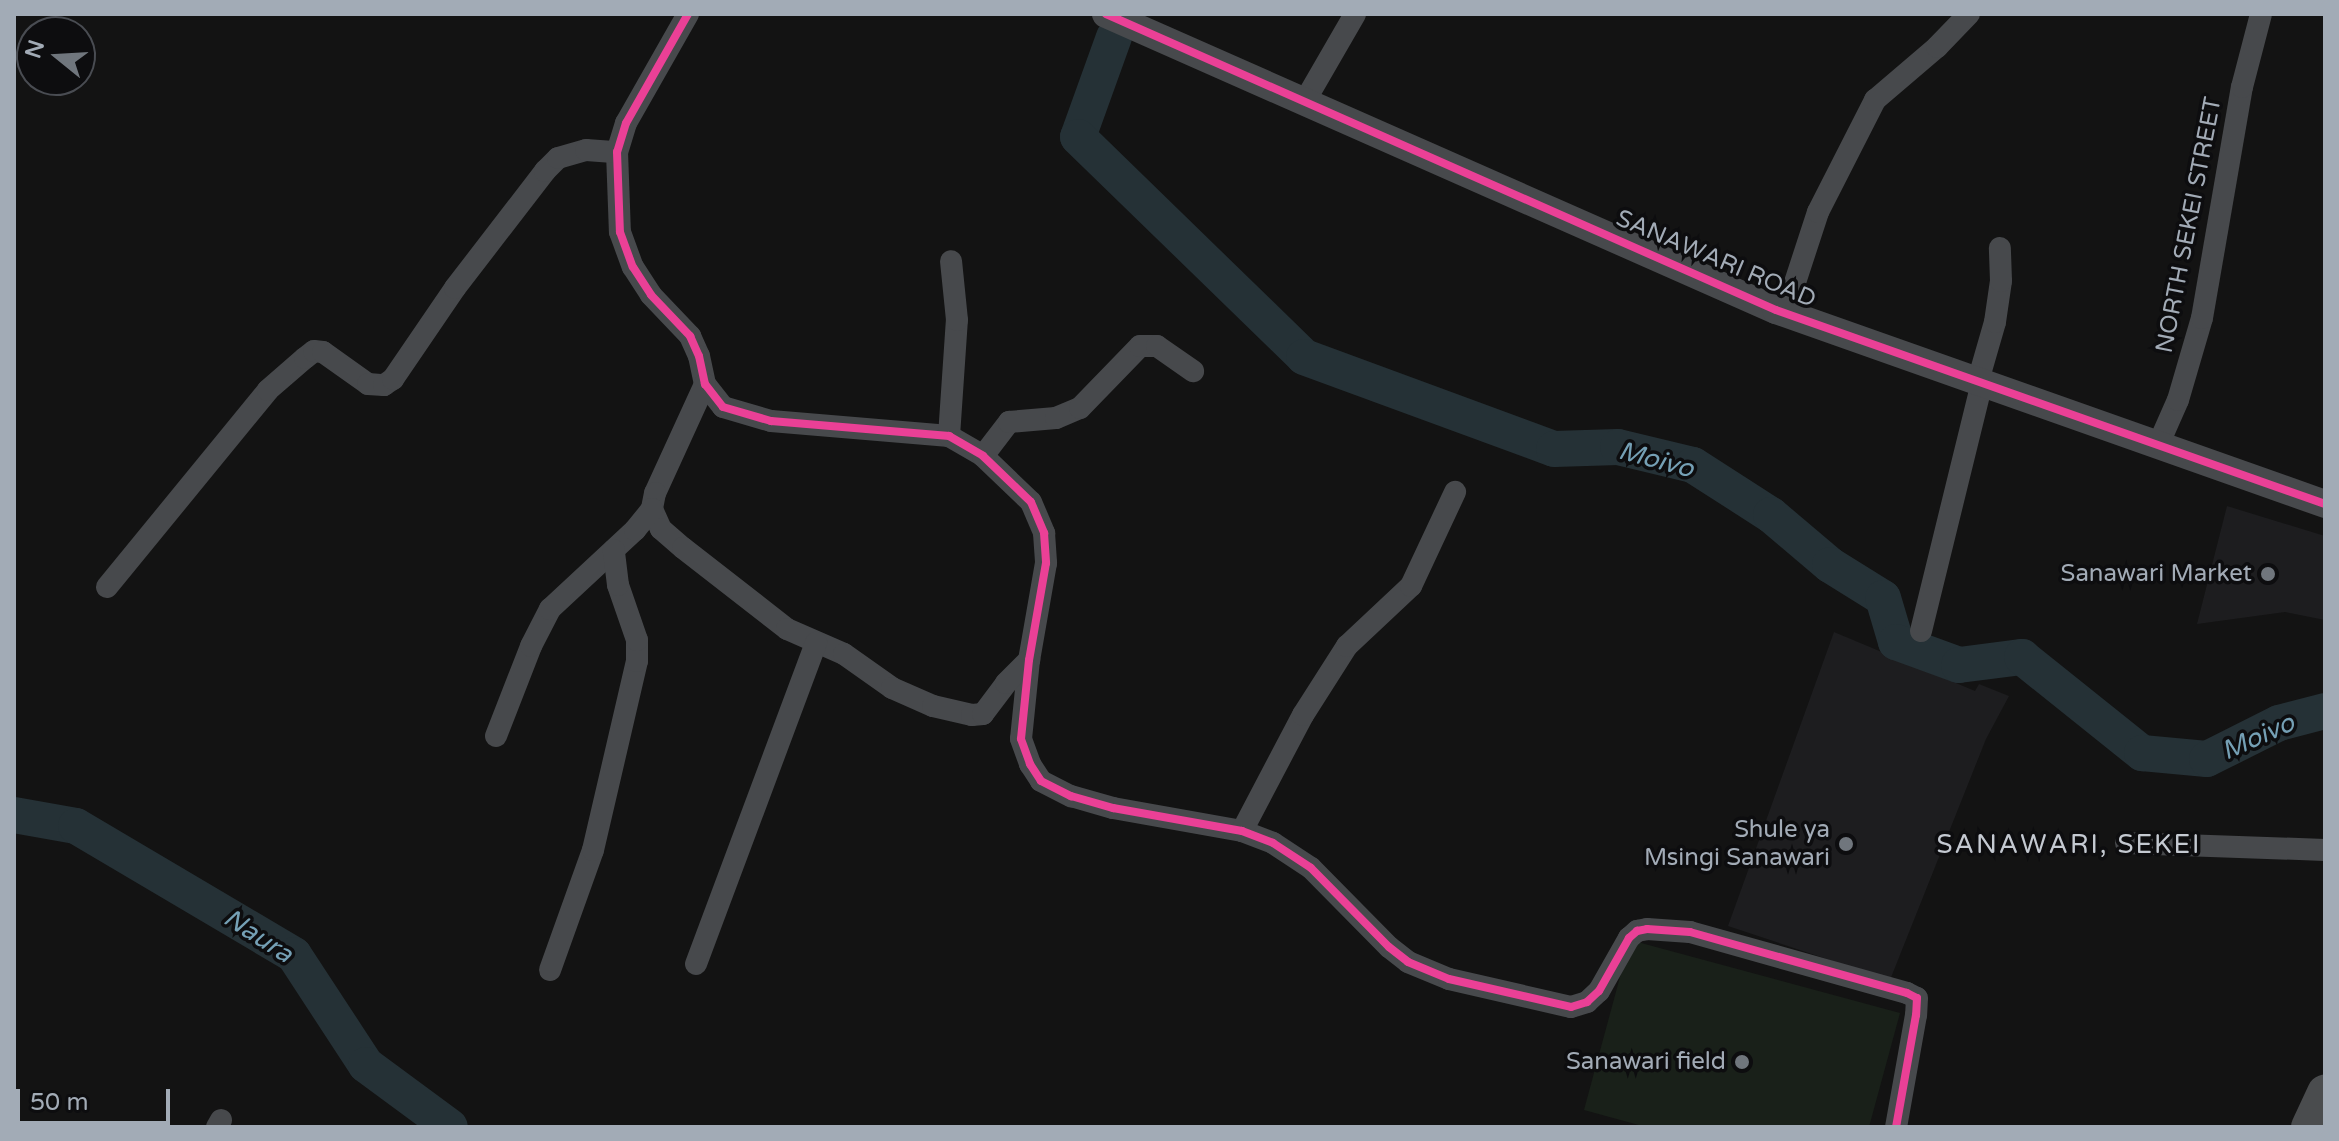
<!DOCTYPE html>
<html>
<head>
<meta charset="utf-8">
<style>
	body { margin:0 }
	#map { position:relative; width:2339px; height:1141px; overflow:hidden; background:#131313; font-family:"Varela Round",sans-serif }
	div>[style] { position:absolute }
	.built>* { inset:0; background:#1d1d1f }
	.green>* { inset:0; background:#192019 }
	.river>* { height:36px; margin:-18px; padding:0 18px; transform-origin:18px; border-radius:18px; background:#253136 }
	.minor>* { height:22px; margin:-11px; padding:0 11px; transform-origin:11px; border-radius:11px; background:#47494c }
	.tertiary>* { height:28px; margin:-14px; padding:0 14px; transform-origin:14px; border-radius:14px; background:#47494c }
	.trunk>* { height:36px; margin:-18px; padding:0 18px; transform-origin:18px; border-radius:18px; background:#4a4c4e }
	.cycleway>* { height:8px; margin:-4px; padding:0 4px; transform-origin:4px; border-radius:4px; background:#ea4096 }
	.dots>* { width:22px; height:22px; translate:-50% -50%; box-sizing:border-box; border:4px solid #0d0d0f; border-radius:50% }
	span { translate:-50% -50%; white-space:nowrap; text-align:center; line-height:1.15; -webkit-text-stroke:7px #0d0d0f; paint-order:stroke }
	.street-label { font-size:24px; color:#a2abb6 }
	.poi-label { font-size:24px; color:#a2abb6 }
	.right { translate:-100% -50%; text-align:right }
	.water-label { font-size:26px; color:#75a0b5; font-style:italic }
	.neighbourhood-label { font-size:26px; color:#c4c9d1; letter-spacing:2px }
	.frame { position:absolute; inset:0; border:16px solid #a2abb6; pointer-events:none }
	.north { position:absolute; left:16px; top:16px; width:80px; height:80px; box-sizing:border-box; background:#0d0d0f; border:2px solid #494c52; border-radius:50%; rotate:288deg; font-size:22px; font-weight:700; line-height:32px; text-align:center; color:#a2abb6 }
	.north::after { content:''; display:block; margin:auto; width:28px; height:36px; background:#70767d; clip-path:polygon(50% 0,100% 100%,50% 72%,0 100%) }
	.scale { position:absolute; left:16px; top:1089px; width:154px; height:36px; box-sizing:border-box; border:4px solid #a2abb6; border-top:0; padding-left:10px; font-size:24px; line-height:28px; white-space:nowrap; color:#a2abb6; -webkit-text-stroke:6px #0d0d0f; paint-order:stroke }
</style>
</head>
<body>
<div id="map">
	<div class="built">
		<div style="clip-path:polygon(2227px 506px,2325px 536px,2325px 620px,2285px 612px,2197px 624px)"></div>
		<div style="clip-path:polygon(1834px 632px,1975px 691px,1979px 684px,2009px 696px,1986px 739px,1890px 980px,1728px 926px)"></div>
	</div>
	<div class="green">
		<div style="clip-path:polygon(1630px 940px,1900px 1013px,1869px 1127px,1646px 1127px,1584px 1110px)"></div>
	</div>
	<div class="river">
		<div style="left:1114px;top:37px;width:106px;rotate:109.8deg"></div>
		<div style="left:1078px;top:137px;width:315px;rotate:44.2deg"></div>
		<div style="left:1304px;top:357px;width:266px;rotate:20.2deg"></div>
		<div style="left:1554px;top:449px;width:64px;rotate:-1.8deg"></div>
		<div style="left:1618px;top:447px;width:77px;rotate:13.5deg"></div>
		<div style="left:1693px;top:465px;width:93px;rotate:32.7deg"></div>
		<div style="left:1771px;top:515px;width:77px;rotate:40.3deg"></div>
		<div style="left:1830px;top:565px;width:62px;rotate:31.9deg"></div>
		<div style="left:1883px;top:598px;width:46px;rotate:73.5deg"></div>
		<div style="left:1896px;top:642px;width:67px;rotate:20.1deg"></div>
		<div style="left:1959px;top:665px;width:64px;rotate:-7.2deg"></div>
		<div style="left:2022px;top:657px;width:154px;rotate:38.7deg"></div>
		<div style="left:2142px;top:753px;width:65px;rotate:5.3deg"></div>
		<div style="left:2207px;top:759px;width:80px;rotate:-26.6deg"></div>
		<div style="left:2279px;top:723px;width:48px;rotate:-14.6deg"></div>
		<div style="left:14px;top:815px;width:63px;rotate:10.1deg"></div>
		<div style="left:76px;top:826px;width:253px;rotate:30.6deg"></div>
		<div style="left:294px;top:955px;width:131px;rotate:56.8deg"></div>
		<div style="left:366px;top:1065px;width:104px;rotate:36.4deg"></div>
	</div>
	<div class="minor">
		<div style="left:688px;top:14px;width:125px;rotate:119.6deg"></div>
		<div style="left:626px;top:123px;width:30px;rotate:107deg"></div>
		<div style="left:617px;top:152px;width:80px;rotate:87.9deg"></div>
		<div style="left:620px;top:232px;width:37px;rotate:70deg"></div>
		<div style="left:633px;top:267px;width:33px;rotate:57deg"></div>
		<div style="left:651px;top:295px;width:57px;rotate:46.4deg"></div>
		<div style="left:690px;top:336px;width:22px;rotate:66deg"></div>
		<div style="left:699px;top:356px;width:29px;rotate:78deg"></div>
		<div style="left:705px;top:384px;width:29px;rotate:52deg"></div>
		<div style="left:723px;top:407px;width:50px;rotate:16.3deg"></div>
		<div style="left:771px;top:421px;width:179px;rotate:4.8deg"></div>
		<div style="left:949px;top:436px;width:39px;rotate:30deg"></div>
		<div style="left:983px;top:456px;width:66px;rotate:43.8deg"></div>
		<div style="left:1031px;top:502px;width:34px;rotate:67deg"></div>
		<div style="left:1044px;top:533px;width:30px;rotate:86deg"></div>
		<div style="left:1046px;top:563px;width:98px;rotate:99.9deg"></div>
		<div style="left:1029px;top:660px;width:79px;rotate:95.8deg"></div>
		<div style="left:1021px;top:739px;width:27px;rotate:70deg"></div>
		<div style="left:1030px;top:764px;width:20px;rotate:57deg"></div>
		<div style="left:1041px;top:781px;width:34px;rotate:27deg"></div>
		<div style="left:1071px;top:796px;width:44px;rotate:15.9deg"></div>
		<div style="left:1113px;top:808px;width:131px;rotate:10.1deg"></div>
		<div style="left:1242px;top:831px;width:33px;rotate:21deg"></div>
		<div style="left:1273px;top:843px;width:45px;rotate:33.3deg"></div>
		<div style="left:1311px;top:868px;width:111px;rotate:45.4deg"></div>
		<div style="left:1389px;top:947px;width:24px;rotate:38deg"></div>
		<div style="left:1408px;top:962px;width:44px;rotate:22.5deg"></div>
		<div style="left:1449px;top:979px;width:125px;rotate:12.9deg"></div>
		<div style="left:1571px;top:1007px;width:17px;rotate:-17deg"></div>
		<div style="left:1587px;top:1002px;width:16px;rotate:-43deg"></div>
		<div style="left:1599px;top:991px;width:61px;rotate:-60.5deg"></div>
		<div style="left:1629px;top:938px;width:11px;rotate:-41deg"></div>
		<div style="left:1637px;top:931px;width:10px;rotate:-11deg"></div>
		<div style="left:1647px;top:929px;width:43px;rotate:4deg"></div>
		<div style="left:1690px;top:932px;width:225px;rotate:15.7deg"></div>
		<div style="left:1907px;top:993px;width:11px;rotate:27deg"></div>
		<div style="left:1917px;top:998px;width:17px;rotate:93deg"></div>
		<div style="left:1916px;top:1015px;width:114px;rotate:100.1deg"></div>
		<div style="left:1306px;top:99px;width:98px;rotate:-60deg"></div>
		<div style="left:1785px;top:313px;width:106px;rotate:-71.9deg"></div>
		<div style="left:1818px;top:212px;width:126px;rotate:-63deg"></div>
		<div style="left:1875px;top:100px;width:82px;rotate:-40.5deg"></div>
		<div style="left:1937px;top:47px;width:46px;rotate:-45.9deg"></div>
		<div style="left:1978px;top:381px;width:61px;rotate:-73.9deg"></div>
		<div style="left:1995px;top:322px;width:41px;rotate:-81.7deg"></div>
		<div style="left:2001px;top:281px;width:33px;rotate:-92deg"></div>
		<div style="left:705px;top:384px;width:120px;rotate:114.6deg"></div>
		<div style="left:655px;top:493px;width:16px;rotate:101deg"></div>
		<div style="left:652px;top:509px;width:22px;rotate:66deg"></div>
		<div style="left:661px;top:529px;width:29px;rotate:41deg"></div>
		<div style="left:683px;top:548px;width:132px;rotate:37.9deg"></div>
		<div style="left:787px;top:629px;width:62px;rotate:23.7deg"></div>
		<div style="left:844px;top:654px;width:59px;rotate:35.3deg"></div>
		<div style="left:892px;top:688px;width:45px;rotate:23.7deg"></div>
		<div style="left:933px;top:706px;width:40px;rotate:13deg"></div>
		<div style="left:972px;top:715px;width:11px;rotate:-5deg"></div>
		<div style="left:983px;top:714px;width:39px;rotate:-53deg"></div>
		<div style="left:1006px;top:683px;width:33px;rotate:-45deg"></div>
		<div style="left:949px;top:436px;width:116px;rotate:-86.1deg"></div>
		<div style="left:957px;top:320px;width:59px;rotate:-95.8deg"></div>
		<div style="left:2159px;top:443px;width:47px;rotate:-66.2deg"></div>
		<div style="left:2178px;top:400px;width:85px;rotate:-73.7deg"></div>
		<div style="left:2202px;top:318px;width:234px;rotate:-80.2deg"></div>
		<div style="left:2242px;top:87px;width:75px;rotate:-75.4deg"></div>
		<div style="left:983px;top:456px;width:43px;rotate:-52.6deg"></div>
		<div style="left:1009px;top:422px;width:47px;rotate:-4.9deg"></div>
		<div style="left:1056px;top:418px;width:26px;rotate:-23deg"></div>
		<div style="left:1080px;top:408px;width:86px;rotate:-45.9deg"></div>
		<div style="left:1140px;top:346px;width:17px"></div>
		<div style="left:1157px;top:346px;width:44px;rotate:34.8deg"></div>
		<div style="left:107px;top:587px;width:254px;rotate:-50.7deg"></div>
		<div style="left:268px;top:390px;width:49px;rotate:-40.9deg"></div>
		<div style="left:305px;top:358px;width:11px;rotate:-38deg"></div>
		<div style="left:314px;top:351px;width:9px;rotate:6deg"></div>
		<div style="left:323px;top:352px;width:55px;rotate:35.4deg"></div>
		<div style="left:368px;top:384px;width:16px;rotate:4deg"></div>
		<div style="left:384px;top:385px;width:11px;rotate:-34deg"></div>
		<div style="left:393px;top:379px;width:110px;rotate:-55.7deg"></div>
		<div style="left:455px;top:288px;width:148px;rotate:-52.4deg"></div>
		<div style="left:545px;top:171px;width:18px;rotate:-45deg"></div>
		<div style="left:558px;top:158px;width:29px;rotate:-16deg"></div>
		<div style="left:586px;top:150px;width:31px;rotate:4deg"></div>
		<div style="left:1921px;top:631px;width:256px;rotate:-76.2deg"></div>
		<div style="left:496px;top:736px;width:97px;rotate:-68.7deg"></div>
		<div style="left:531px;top:646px;width:42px;rotate:-62.8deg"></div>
		<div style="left:550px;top:609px;width:116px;rotate:-42.9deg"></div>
		<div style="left:635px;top:530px;width:27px;rotate:-51deg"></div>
		<div style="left:1242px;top:831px;width:131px;rotate:-62.3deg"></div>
		<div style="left:1303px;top:715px;width:82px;rotate:-57.5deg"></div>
		<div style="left:1347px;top:646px;width:88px;rotate:-43.2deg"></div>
		<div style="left:1411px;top:586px;width:104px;rotate:-64.9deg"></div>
		<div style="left:2126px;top:843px;width:199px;rotate:2deg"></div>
		<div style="left:696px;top:964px;width:343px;rotate:-69.5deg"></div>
		<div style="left:550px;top:970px;width:127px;rotate:-70.3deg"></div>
		<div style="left:593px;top:850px;width:194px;rotate:-76.9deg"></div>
		<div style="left:637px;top:661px;width:21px;rotate:-90deg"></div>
		<div style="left:637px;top:640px;width:58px;rotate:-109.1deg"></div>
		<div style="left:618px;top:585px;width:35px;rotate:-97deg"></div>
		<div style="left:217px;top:1127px;width:8px;rotate:-60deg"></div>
	</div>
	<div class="tertiary">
		<div style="left:1106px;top:14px;width:732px;rotate:23.84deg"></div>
		<div style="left:1776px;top:310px;width:582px;rotate:19.46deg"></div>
	</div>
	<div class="trunk">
		<div style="left:2309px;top:1127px;width:38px;rotate:-65deg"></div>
	</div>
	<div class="cycleway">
		<div style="left:688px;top:14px;width:125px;rotate:119.6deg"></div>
		<div style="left:626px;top:123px;width:30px;rotate:107deg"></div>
		<div style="left:617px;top:152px;width:80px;rotate:87.9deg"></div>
		<div style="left:620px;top:232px;width:37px;rotate:70deg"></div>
		<div style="left:633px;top:267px;width:33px;rotate:57deg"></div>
		<div style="left:651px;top:295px;width:57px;rotate:46.4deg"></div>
		<div style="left:690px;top:336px;width:22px;rotate:66deg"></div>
		<div style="left:699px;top:356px;width:29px;rotate:78deg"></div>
		<div style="left:705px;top:384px;width:29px;rotate:52deg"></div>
		<div style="left:723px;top:407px;width:50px;rotate:16.3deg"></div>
		<div style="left:771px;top:421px;width:179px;rotate:4.8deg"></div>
		<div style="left:949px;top:436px;width:39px;rotate:30deg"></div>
		<div style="left:983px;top:456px;width:66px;rotate:43.8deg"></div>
		<div style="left:1031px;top:502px;width:34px;rotate:67deg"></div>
		<div style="left:1044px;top:533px;width:30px;rotate:86deg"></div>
		<div style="left:1046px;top:563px;width:98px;rotate:99.9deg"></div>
		<div style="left:1029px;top:660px;width:79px;rotate:95.8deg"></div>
		<div style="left:1021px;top:739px;width:27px;rotate:70deg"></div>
		<div style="left:1030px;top:764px;width:20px;rotate:57deg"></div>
		<div style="left:1041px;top:781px;width:34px;rotate:27deg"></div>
		<div style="left:1071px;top:796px;width:44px;rotate:15.9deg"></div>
		<div style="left:1113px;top:808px;width:131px;rotate:10.1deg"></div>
		<div style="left:1242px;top:831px;width:33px;rotate:21deg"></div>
		<div style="left:1273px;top:843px;width:45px;rotate:33.3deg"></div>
		<div style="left:1311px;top:868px;width:111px;rotate:45.4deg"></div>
		<div style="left:1389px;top:947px;width:24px;rotate:38deg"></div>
		<div style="left:1408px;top:962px;width:44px;rotate:22.5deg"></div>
		<div style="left:1449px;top:979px;width:125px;rotate:12.9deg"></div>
		<div style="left:1571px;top:1007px;width:17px;rotate:-17deg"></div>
		<div style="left:1587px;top:1002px;width:16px;rotate:-43deg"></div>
		<div style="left:1599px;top:991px;width:61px;rotate:-60.5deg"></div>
		<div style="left:1629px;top:938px;width:11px;rotate:-41deg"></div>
		<div style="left:1637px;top:931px;width:10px;rotate:-11deg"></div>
		<div style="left:1647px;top:929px;width:43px;rotate:4deg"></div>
		<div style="left:1690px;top:932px;width:225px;rotate:15.7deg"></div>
		<div style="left:1907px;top:993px;width:11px;rotate:27deg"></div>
		<div style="left:1917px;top:998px;width:17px;rotate:93deg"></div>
		<div style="left:1916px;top:1015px;width:114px;rotate:100.1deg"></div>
		<div style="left:1106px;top:14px;width:732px;rotate:23.84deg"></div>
		<div style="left:1776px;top:310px;width:582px;rotate:19.46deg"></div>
	</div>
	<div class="dots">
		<div style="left:2268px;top:574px;background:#70767d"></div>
		<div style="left:1846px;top:844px;background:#70767d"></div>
		<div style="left:1742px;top:1062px;background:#70767d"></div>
	</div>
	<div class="street-label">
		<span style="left:2189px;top:225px;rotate:-79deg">NORTH SEKEI STREET</span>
		<span style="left:1716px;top:259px;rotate:23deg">SANAWARI ROAD</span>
	</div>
	<div class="poi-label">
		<span class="right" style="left:2252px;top:574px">Sanawari Market</span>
		<span class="right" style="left:1830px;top:844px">Shule ya<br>Msingi Sanawari</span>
		<span class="right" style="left:1726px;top:1062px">Sanawari field</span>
	</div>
	<div class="water-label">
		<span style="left:1656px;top:460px;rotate:15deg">Moivo</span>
		<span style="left:2258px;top:737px;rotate:-24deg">Moivo</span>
		<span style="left:258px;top:936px;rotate:33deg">Naura</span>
	</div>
	<div class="neighbourhood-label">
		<span style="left:2069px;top:845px">SANAWARI, SEKEI</span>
	</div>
	<div class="frame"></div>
	<div class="north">N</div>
	<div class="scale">50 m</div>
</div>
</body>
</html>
